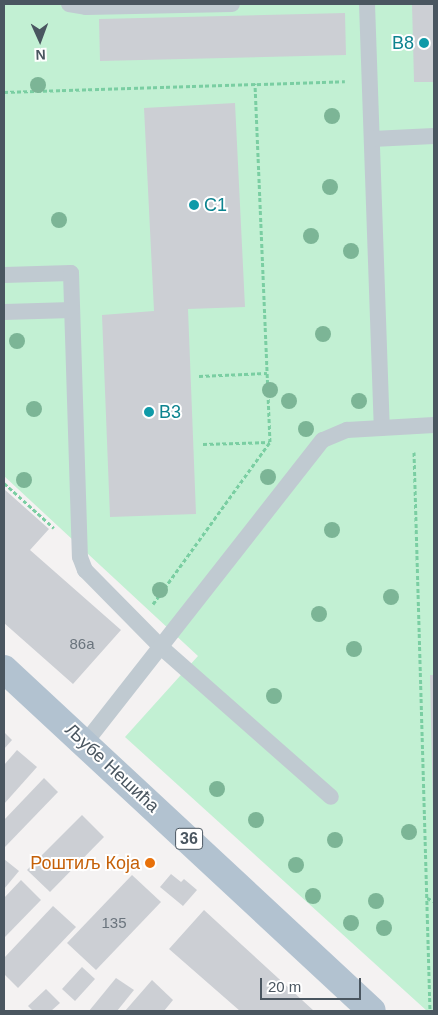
<!DOCTYPE html>
<html>
<head>
<meta charset="utf-8">
<style>
	body { margin:0 }
	#map { position:relative; width:438px; height:1015px; overflow:hidden; background:#f4f2f2; font-family:Helvetica,sans-serif }
	div>[style] { position:absolute }
	.green>* { inset:0; background:#c2f0d3 }
	.building>* { inset:0; background:#cccfd4 }
	.path>* { height:3px; margin-top:-1.5px; transform-origin:0; background:repeating-linear-gradient(90deg,#7acea2 0 4px,transparent 0 6.5px) }
	.service>* { height:16px; margin:-8px; padding:0 8px; transform-origin:8px; border-radius:8px; background:#c0cad1 }
	.primary>* { height:28px; margin:-14px; padding:0 14px; transform-origin:14px; border-radius:14px; background:#b2c2d0 }
	.trees>* { width:16px; height:16px; margin:-8px; border-radius:50%; background:#7cb596 }
	.dots>* { width:14px; height:14px; translate:-50% -50%; box-sizing:border-box; border:2px solid #fff; border-radius:50% }
	span { translate:-50% -50%; white-space:nowrap; text-align:center; line-height:1.15; -webkit-text-stroke:4px #fff; paint-order:stroke }
	.number-label { font-size:15px; color:#6a747d }
	.number-label span { -webkit-text-stroke-width:0 }
	.shield-label span { padding:1px 4px; background:#fff; border:1px solid; border-radius:4px; -webkit-text-stroke-width:0 }
	.shield-label { font-size:16px; color:#4a5660; font-weight:700 }
	.culture-label { font-size:18px; color:#0d838f }
	.right { translate:-100% -50%; text-align:right }
	.left { translate:0 -50%; text-align:left }
	.street-label { font-size:18px; color:#4a5660 }
	.food-label { font-size:18px; color:#c56008 }
	.frame { position:absolute; inset:0; border:5px solid #4a5660; pointer-events:none }
	.north { position:absolute; left:15px; top:15px; width:50px; height:50px; -webkit-text-stroke:4px #fff; paint-order:stroke; rotate:178deg; font-size:14px; font-weight:700; line-height:20px; text-align:center; color:#4a5660 }
	.north::after { content:''; display:block; margin:auto; width:18px; height:22px; background:#4a5660; clip-path:polygon(50% 0,100% 100%,50% 72%,0 100%) }
	.scale { position:absolute; left:260px; top:978px; width:101px; height:22px; box-sizing:border-box; border:2px solid #4a5660; border-top:0; padding-left:6px; font-size:15px; line-height:18px; white-space:nowrap; color:#4a5660; -webkit-text-stroke:4px #fff; paint-order:stroke }
</style>
</head>
<body>
<div id="map">
	<div class="green">
		<div style="clip-path:polygon(4px 4px,434px 4px,434px 1011px,427px 1011px,125px 737px,198px 656px,4px 476px)"></div>
	</div>
	<div class="building">
		<div style="clip-path:polygon(412px 4px,434px 4px,434px 82px,414px 82px)"></div>
		<div style="clip-path:polygon(345px 13px,346px 55px,100px 61px,99px 19px)"></div>
		<div style="clip-path:polygon(235px 103px,245px 307px,188px 309px,196px 514px,110px 517px,102px 315px,154px 311px,144px 108px)"></div>
		<div style="clip-path:polygon(4px 489px,49px 529px,30px 550px,121px 630px,73px 684px,4px 623px)"></div>
		<div style="clip-path:polygon(430px 675px,434px 675px,434px 813px,433px 813px)"></div>
		<div style="clip-path:polygon(4px 732px,12px 740px,4px 749px)"></div>
		<div style="clip-path:polygon(17px 750px,37px 767px,4px 804px,4px 765px)"></div>
		<div style="clip-path:polygon(44px 778px,58px 792px,4px 848px,4px 820px)"></div>
		<div style="clip-path:polygon(82px 815px,104px 837px,50px 892px,27px 870px)"></div>
		<div style="clip-path:polygon(4px 859px,19px 871px,4px 889px)"></div>
		<div style="clip-path:polygon(171px 874px,181px 882px,184px 879px,197px 890px,183px 906px,160px 887px)"></div>
		<div style="clip-path:polygon(132px 875px,161px 902px,96px 970px,67px 943px)"></div>
		<div style="clip-path:polygon(21px 880px,41px 900px,4px 938px,4px 898px)"></div>
		<div style="clip-path:polygon(53px 906px,76px 927px,18px 988px,4px 974px,4px 958px)"></div>
		<div style="clip-path:polygon(204px 910px,242px 945px,314px 1011px,240px 1011px,169px 949px)"></div>
		<div style="clip-path:polygon(82px 967px,95px 979px,75px 1001px,62px 989px)"></div>
		<div style="clip-path:polygon(116px 978px,134px 990px,117px 1011px,89px 1011px)"></div>
		<div style="clip-path:polygon(152px 980px,173px 1000px,164px 1011px,125px 1011px)"></div>
		<div style="clip-path:polygon(46px 989px,60px 1003px,51px 1011px,33px 1011px,28px 1006px)"></div>
	</div>
	<div class="path">
		<div style="left:4px;top:92px;width:341px;rotate:-1.8deg"></div>
		<div style="left:199px;top:376px;width:68px;rotate:-2.5deg"></div>
		<div style="left:203px;top:444px;width:66px;rotate:-1.7deg"></div>
		<div style="left:414px;top:452px;width:559px;rotate:88.36deg"></div>
		<div style="left:4px;top:483px;width:67px;rotate:42deg"></div>
		<div style="left:153px;top:604px;width:200px;rotate:-54.2deg"></div>
		<div style="left:270px;top:442px;width:359px;rotate:-92.4deg"></div>
		<div style="left:427px;top:898px;width:8px;rotate:23deg"></div>
	</div>
	<div class="service">
		<div style="left:69px;top:4px;width:17px;rotate:10deg"></div>
		<div style="left:86px;top:7px;width:146px;rotate:-1.2deg"></div>
		<div style="left:367px;top:4px;width:424px;rotate:88deg"></div>
		<div style="left:372px;top:139px;width:62px;rotate:-2.8deg"></div>
		<div style="left:4px;top:275px;width:67px;rotate:-1.7deg"></div>
		<div style="left:71px;top:273px;width:284px;rotate:88.2deg"></div>
		<div style="left:80px;top:557px;width:14px;rotate:69deg"></div>
		<div style="left:85px;top:570px;width:110px;rotate:45.4deg"></div>
		<div style="left:162px;top:648px;width:225px;rotate:41.4deg"></div>
		<div style="left:4px;top:312px;width:68px;rotate:-1.7deg"></div>
		<div style="left:85px;top:743px;width:385px;rotate:-51.9deg"></div>
		<div style="left:323px;top:440px;width:26px;rotate:-23deg"></div>
		<div style="left:347px;top:430px;width:87px;rotate:-3.3deg"></div>
	</div>
	<div class="primary">
		<div style="left:4px;top:669px;width:502px;rotate:42.9deg"></div>
	</div>
	<div class="trees">
		<div style="left:38px;top:85px"></div>
		<div style="left:332px;top:116px"></div>
		<div style="left:330px;top:187px"></div>
		<div style="left:59px;top:220px"></div>
		<div style="left:311px;top:236px"></div>
		<div style="left:351px;top:251px"></div>
		<div style="left:323px;top:334px"></div>
		<div style="left:17px;top:341px"></div>
		<div style="left:270px;top:390px"></div>
		<div style="left:289px;top:401px"></div>
		<div style="left:359px;top:401px"></div>
		<div style="left:34px;top:409px"></div>
		<div style="left:306px;top:429px"></div>
		<div style="left:268px;top:477px"></div>
		<div style="left:24px;top:480px"></div>
		<div style="left:332px;top:530px"></div>
		<div style="left:160px;top:590px"></div>
		<div style="left:391px;top:597px"></div>
		<div style="left:319px;top:614px"></div>
		<div style="left:354px;top:649px"></div>
		<div style="left:274px;top:696px"></div>
		<div style="left:217px;top:789px"></div>
		<div style="left:256px;top:820px"></div>
		<div style="left:409px;top:832px"></div>
		<div style="left:335px;top:840px"></div>
		<div style="left:296px;top:865px"></div>
		<div style="left:313px;top:896px"></div>
		<div style="left:376px;top:901px"></div>
		<div style="left:351px;top:923px"></div>
		<div style="left:384px;top:928px"></div>
	</div>
	<div class="dots">
		<div style="left:424px;top:43px;background:#0f9aa8"></div>
		<div style="left:194px;top:205px;background:#0f9aa8"></div>
		<div style="left:149px;top:412px;background:#0f9aa8"></div>
		<div style="left:150px;top:863px;background:#e8710a"></div>
	</div>
	<div class="number-label">
		<span style="left:82px;top:644px">86a</span>
		<span style="left:114px;top:923px">135</span>
	</div>
	<div class="shield-label">
		<span style="left:189px;top:839px">36</span>
	</div>
	<div class="culture-label">
		<span class="right" style="left:414px;top:43px">B8</span>
		<span class="left" style="left:204px;top:205px">C1</span>
		<span class="left" style="left:159px;top:412px">B3</span>
	</div>
	<div class="street-label">
		<span style="left:112px;top:768px;rotate:43deg">Љубе Нешића</span>
	</div>
	<div class="food-label">
		<span class="right" style="left:140px;top:863px">Роштиљ Која</span>
	</div>
	<div class="frame"></div>
	<div class="north">N</div>
	<div class="scale">20 m</div>
</div>
</body>
</html>
